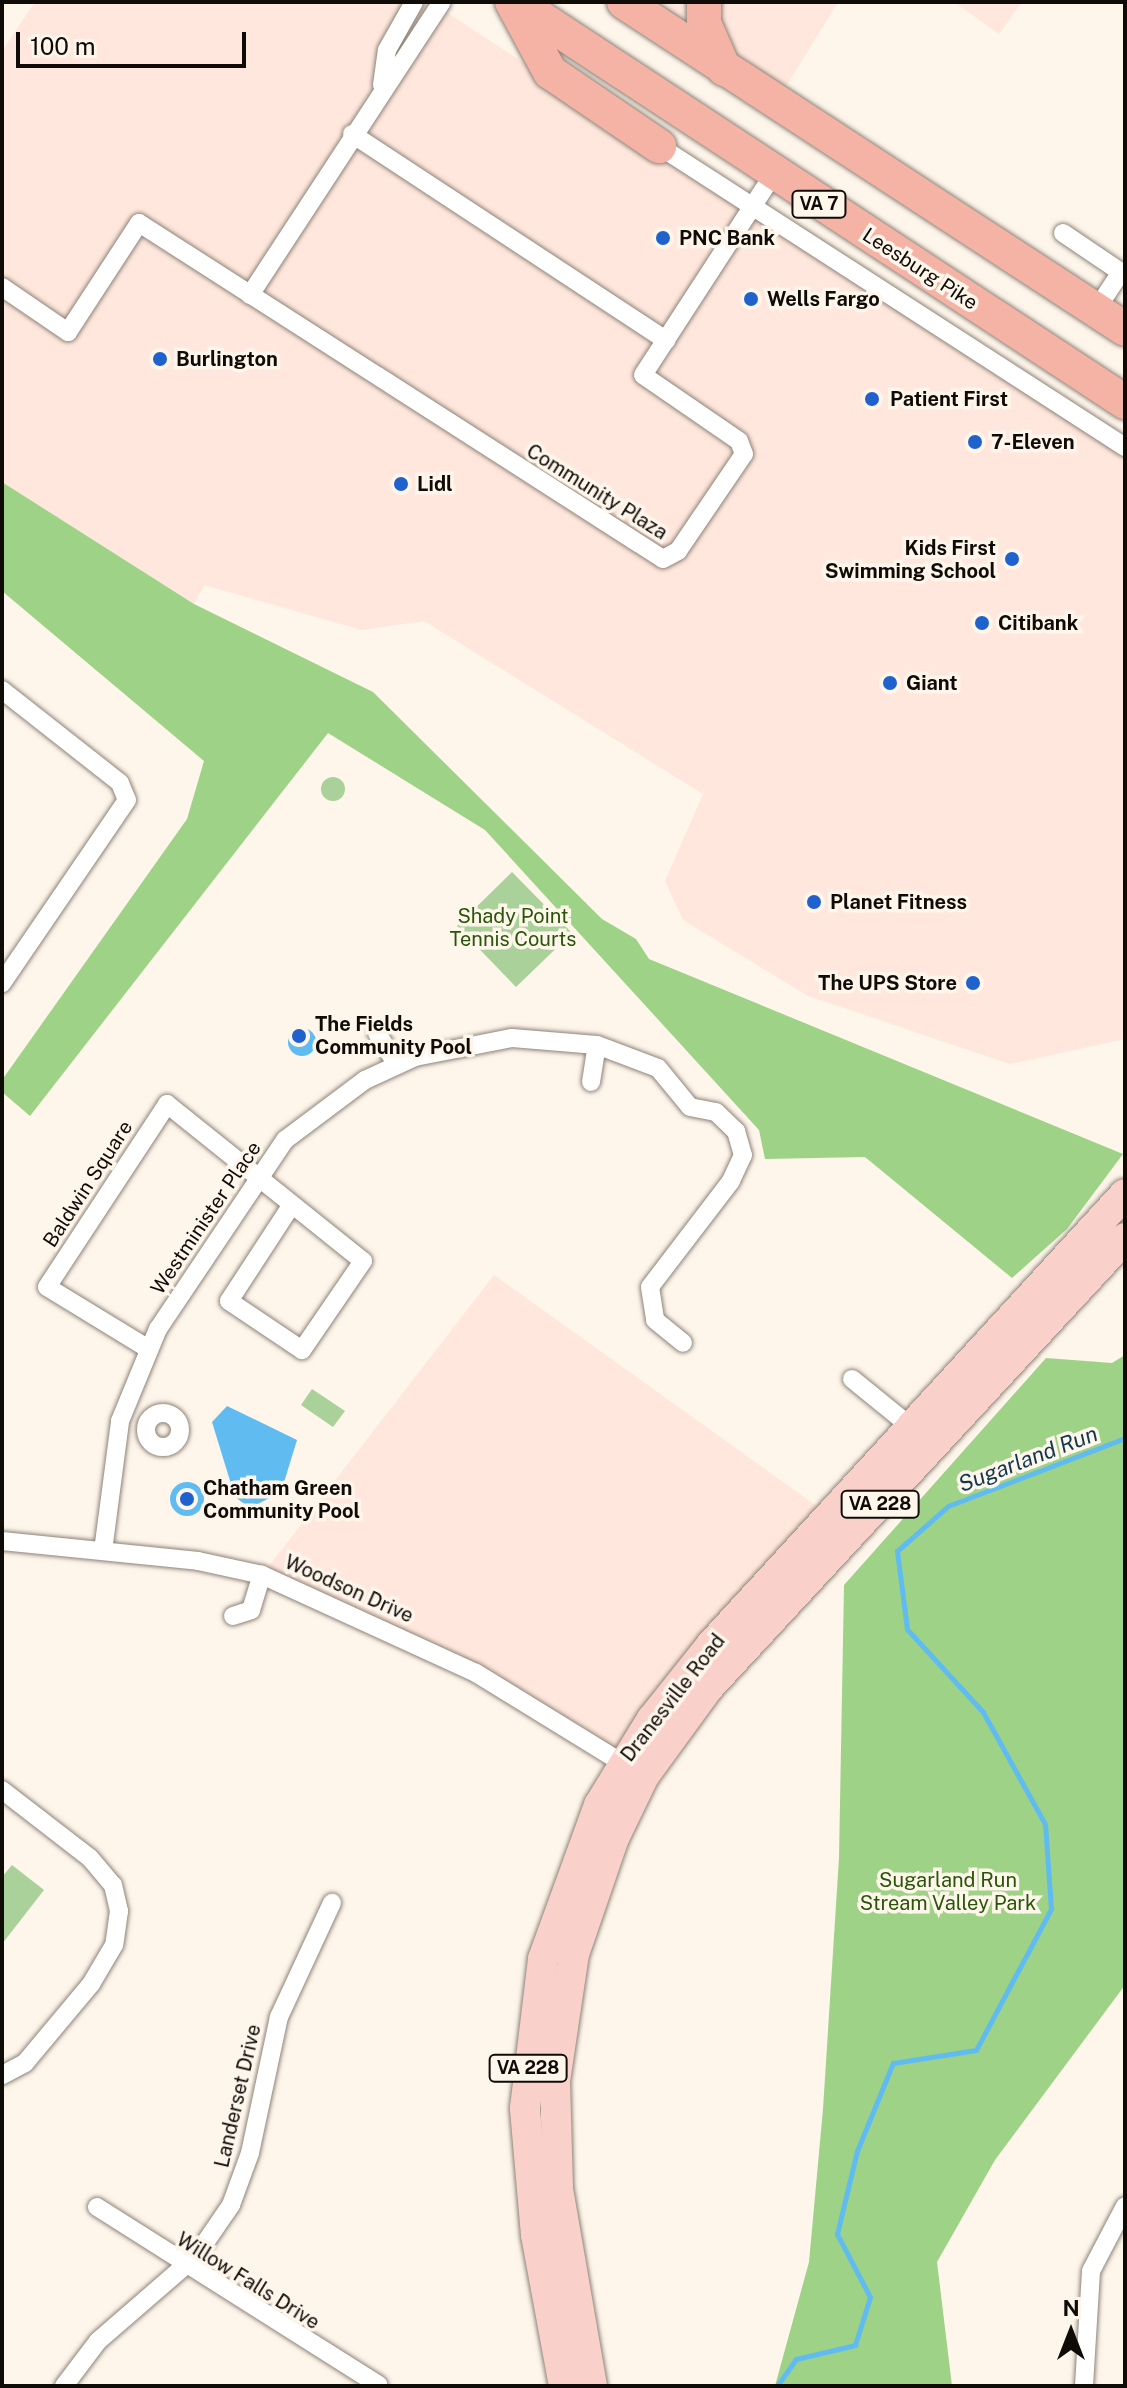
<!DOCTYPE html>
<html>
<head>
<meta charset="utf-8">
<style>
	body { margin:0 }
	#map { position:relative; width:1127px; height:2388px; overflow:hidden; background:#fef5eb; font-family:"Public Sans",sans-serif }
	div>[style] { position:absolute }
	.commercial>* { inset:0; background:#ffe7dd }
	.green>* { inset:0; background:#a9d199 }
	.round { border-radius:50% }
	.forest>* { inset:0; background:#9ed287 }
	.water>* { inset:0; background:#60bcf0 }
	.stream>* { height:5px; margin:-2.5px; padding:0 2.5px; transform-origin:2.5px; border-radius:2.5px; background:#60bcf0 }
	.roads { filter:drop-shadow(0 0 2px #8d8378) drop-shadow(0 0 2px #8d8378) }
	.street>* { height:18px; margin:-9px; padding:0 9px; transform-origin:9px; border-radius:9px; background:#fff }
	.street>.ring { margin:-9px; padding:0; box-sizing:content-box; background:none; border:18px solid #fff; border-radius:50% }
	.primary>* { height:30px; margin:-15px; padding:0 15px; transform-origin:15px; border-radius:15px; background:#f9d1ca }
	.highway>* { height:34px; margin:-17px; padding:0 17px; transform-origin:17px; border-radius:17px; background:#f5b3a6 }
	.dots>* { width:22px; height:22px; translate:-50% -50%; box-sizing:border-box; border:4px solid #fef5eb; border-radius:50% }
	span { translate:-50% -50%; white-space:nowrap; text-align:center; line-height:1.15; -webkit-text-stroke:7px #fef5eb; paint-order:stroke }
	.shield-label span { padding:2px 6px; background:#fef5eb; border:2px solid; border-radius:6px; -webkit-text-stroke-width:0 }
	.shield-label { font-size:18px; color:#0f0c08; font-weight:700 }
	.poi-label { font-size:20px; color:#0f0c08; font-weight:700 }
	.left { translate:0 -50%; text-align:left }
	.right { translate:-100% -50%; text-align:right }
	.street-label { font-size:20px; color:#0f0c08 }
	.park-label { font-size:20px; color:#275607 }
	.water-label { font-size:22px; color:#10384e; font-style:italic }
	.frame { position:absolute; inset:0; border:4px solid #0f0c08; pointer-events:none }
	.north { position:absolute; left:1031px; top:2292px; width:80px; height:80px; -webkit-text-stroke:6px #fef5eb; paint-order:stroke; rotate:0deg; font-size:22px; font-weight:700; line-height:32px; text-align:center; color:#0f0c08 }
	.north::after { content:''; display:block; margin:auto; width:28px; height:36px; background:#0f0c08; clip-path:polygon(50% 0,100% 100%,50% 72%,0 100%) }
	.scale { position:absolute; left:16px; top:32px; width:230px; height:36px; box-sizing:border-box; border:4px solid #0f0c08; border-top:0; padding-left:10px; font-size:24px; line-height:28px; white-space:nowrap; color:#0f0c08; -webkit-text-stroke:6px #fef5eb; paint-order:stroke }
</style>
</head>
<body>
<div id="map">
	<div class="commercial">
		<div style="clip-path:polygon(35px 2px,431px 2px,1125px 457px,1125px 1039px,1010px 1064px,808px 996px,683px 920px,665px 881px,703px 794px,424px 621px,362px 630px,204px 585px,194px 604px,2px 482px,2px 51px)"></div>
		<div style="clip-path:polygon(624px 2px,838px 2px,775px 104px)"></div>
		<div style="clip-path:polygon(954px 2px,1022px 2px,999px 34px)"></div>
		<div style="clip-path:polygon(494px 1275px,832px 1517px,622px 1763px,562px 1725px,262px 1575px)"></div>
	</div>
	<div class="green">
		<div class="round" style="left:321px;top:777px;width:24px;height:24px"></div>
		<div style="clip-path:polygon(512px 872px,572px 933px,516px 987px,457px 926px)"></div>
		<div style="clip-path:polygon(312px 1389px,345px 1411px,333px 1427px,301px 1405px)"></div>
		<div style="clip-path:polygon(12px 1865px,44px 1890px,2px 1944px,2px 1877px)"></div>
	</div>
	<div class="forest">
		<div style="clip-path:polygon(2px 482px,194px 604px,373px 692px,602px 919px,636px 939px,649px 959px,1123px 1154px,1067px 1229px,1012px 1278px,865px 1157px,765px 1159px,759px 1130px,485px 830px,328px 733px,30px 1116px,2px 1092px,2px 1080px,187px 819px,204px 761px,2px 591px)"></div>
		<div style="clip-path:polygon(1125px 1355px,1125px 1985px,995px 2160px,937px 2262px,952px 2386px,775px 2386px,809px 2262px,823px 2109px,839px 1858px,844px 1585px,1046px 1358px,1112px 1363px)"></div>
	</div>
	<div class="water">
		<div class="round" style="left:288px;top:1028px;width:28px;height:28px"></div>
		<div style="clip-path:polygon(227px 1406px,297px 1440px,281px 1492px,250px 1508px,235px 1497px,212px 1422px)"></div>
		<div class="round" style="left:170px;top:1482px;width:34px;height:34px"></div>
	</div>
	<div class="stream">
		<div style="left:777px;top:2386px;width:33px;rotate:-55deg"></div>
		<div style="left:796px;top:2359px;width:61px;rotate:-13.3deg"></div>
		<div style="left:855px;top:2345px;width:50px;rotate:-72.6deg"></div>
		<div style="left:870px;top:2297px;width:71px;rotate:-117.6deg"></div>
		<div style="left:837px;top:2234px;width:85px;rotate:-76.5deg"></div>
		<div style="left:857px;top:2151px;width:95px;rotate:-67.8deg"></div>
		<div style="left:893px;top:2063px;width:84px;rotate:-8.9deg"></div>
		<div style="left:976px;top:2050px;width:160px;rotate:-62deg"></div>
		<div style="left:1051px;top:1909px;width:85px;rotate:-94deg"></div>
		<div style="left:1045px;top:1824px;width:128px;rotate:-119deg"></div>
		<div style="left:983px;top:1712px;width:113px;rotate:-132.5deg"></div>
		<div style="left:907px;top:1629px;width:79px;rotate:-97.3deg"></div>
		<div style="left:897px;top:1551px;width:68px;rotate:-41.4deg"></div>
		<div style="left:948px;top:1506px;width:190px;rotate:-21deg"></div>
	</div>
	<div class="roads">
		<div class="street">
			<div style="left:382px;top:85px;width:35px;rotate:-82deg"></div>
			<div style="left:387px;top:50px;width:55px;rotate:-60.6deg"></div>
			<div style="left:352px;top:134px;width:376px;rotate:33.3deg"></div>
			<div style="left:659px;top:146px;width:555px;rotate:32.86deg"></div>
			<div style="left:1063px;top:233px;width:75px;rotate:34.1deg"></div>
			<div style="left:2px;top:287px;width:80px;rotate:34.3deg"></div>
			<div style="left:68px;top:332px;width:130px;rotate:-56.9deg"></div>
			<div style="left:139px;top:223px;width:622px;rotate:32.67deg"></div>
			<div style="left:663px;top:559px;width:17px;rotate:-28deg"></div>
			<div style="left:678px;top:551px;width:117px;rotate:-55.8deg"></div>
			<div style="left:744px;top:454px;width:14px;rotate:-111deg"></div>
			<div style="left:739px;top:441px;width:116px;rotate:-145.5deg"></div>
			<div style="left:643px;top:375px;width:239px;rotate:-57deg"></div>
			<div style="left:250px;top:295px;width:350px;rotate:-56.8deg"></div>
			<div style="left:1096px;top:310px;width:45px;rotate:-56.7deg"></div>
			<div style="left:2px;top:690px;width:150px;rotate:38.2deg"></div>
			<div style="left:120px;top:783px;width:18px;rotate:68deg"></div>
			<div style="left:127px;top:800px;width:222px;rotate:124.3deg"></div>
			<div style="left:377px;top:1033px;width:36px;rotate:58deg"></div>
			<div style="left:591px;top:1082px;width:37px;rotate:-81deg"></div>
			<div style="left:147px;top:1348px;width:117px;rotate:-148.6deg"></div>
			<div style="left:47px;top:1287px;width:219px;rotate:-56.7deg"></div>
			<div style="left:167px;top:1104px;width:251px;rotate:38.7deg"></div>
			<div style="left:363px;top:1261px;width:108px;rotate:124.4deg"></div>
			<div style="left:302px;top:1350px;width:88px;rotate:-146.1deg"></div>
			<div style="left:229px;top:1301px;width:113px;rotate:-56.9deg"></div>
			<div style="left:852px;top:1379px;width:76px;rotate:39.1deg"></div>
			<div class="ring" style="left:146px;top:1413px;width:16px;height:16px"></div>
			<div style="left:2px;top:1541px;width:197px;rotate:5.8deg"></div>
			<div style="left:198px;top:1561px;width:66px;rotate:12.3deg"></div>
			<div style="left:262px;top:1575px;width:235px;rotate:24.6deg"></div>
			<div style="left:476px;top:1673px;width:183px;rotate:31.6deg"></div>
			<div style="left:103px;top:1551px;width:131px;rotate:-82.5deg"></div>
			<div style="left:120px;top:1421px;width:100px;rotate:-67.6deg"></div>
			<div style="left:158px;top:1329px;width:228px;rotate:-56.1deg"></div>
			<div style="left:285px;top:1140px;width:100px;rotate:-36.9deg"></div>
			<div style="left:365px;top:1080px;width:55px;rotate:-24.7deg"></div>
			<div style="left:415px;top:1057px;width:99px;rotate:-11.1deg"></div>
			<div style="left:512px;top:1038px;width:85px;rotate:4.7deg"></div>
			<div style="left:597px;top:1045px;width:65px;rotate:20.7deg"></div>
			<div style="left:658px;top:1068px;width:50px;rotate:50.6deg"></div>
			<div style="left:690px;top:1107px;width:26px;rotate:11deg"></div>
			<div style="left:716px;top:1112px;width:28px;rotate:44deg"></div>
			<div style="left:736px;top:1131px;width:25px;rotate:74deg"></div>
			<div style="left:743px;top:1155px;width:29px;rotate:115deg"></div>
			<div style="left:731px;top:1181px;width:133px;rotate:127.4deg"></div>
			<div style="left:650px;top:1287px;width:33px;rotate:81deg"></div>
			<div style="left:655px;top:1320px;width:36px;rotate:39deg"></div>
			<div style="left:233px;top:1616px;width:19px;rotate:-18deg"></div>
			<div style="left:251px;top:1610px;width:37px;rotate:-73deg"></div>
			<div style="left:2px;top:1790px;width:111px;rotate:37.7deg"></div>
			<div style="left:90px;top:1858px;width:35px;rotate:50deg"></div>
			<div style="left:113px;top:1885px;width:27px;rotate:77deg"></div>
			<div style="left:119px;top:1911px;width:34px;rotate:98deg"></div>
			<div style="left:114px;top:1945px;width:45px;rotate:120.5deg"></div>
			<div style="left:91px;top:1984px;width:103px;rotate:129.9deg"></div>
			<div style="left:25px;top:2063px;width:26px;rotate:152deg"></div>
			<div style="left:97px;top:2207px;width:333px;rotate:32.3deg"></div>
			<div style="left:64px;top:2386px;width:56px;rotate:-52.9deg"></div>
			<div style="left:98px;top:2341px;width:130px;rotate:-40.9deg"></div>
			<div style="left:196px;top:2256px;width:62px;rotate:-55.5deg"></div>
			<div style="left:231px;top:2205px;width:55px;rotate:-69.9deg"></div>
			<div style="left:250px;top:2153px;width:139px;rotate:-78deg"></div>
			<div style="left:279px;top:2017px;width:126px;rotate:-65.1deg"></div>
			<div style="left:1084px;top:2386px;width:115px;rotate:-86.5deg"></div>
			<div style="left:1091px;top:2271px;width:73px;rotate:-62.4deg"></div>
		</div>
		<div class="primary">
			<div style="left:564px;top:2386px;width:154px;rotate:-100.5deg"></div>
			<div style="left:536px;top:2235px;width:127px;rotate:-95deg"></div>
			<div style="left:525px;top:2108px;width:150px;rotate:-83.1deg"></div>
			<div style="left:543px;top:1959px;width:164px;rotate:-70deg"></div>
			<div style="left:599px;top:1805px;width:101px;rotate:-58.4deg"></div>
			<div style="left:652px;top:1719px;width:95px;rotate:-51.4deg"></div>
			<div style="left:711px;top:1645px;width:612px;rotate:-47.45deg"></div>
			<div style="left:592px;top:2386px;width:200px;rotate:-99.8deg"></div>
			<div style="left:558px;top:2189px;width:108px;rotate:-91.6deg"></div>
			<div style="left:555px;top:2081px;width:128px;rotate:-81.5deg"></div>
			<div style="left:574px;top:1954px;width:123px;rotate:-71deg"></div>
			<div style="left:614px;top:1838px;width:69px;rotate:-64.2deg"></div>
			<div style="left:644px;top:1776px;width:110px;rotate:-53.9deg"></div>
			<div style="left:709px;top:1687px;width:612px;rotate:-47.18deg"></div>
		</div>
		<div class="highway">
			<div style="left:512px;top:2px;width:80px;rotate:61.5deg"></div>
			<div style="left:550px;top:72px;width:132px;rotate:34.2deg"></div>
			<div style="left:516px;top:2px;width:729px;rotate:33.3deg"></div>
			<div style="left:624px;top:2px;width:598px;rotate:33.13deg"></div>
			<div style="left:704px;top:2px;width:21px;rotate:90deg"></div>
			<div style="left:704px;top:23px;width:50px;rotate:66.5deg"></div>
		</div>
	</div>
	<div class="dots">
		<div style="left:663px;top:238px;background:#1f61cd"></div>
		<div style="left:751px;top:299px;background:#1f61cd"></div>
		<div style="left:160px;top:359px;background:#1f61cd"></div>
		<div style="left:872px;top:399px;background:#1f61cd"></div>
		<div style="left:975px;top:442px;background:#1f61cd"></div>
		<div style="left:401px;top:484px;background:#1f61cd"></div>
		<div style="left:1012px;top:559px;background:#1f61cd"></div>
		<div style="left:982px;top:623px;background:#1f61cd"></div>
		<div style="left:890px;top:683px;background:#1f61cd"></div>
		<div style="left:814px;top:902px;background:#1f61cd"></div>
		<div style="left:973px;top:983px;background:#1f61cd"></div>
		<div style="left:299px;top:1036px;background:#1f61cd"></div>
		<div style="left:187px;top:1499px;background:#1f61cd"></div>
	</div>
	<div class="shield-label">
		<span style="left:819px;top:204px">VA 7</span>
		<span style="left:880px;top:1504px">VA 228</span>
		<span style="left:528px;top:2068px">VA 228</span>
	</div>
	<div class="poi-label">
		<span class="left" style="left:679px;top:238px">PNC Bank</span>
		<span class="left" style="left:767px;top:299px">Wells Fargo</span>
		<span class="left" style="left:176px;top:359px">Burlington</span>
		<span class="left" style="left:890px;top:399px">Patient First</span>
		<span class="left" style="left:991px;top:442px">7-Eleven</span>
		<span class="left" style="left:417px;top:484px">Lidl</span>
		<span class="right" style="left:996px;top:560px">Kids First<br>Swimming School</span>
		<span class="left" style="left:998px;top:623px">Citibank</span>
		<span class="left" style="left:906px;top:683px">Giant</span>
		<span class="left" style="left:830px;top:902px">Planet Fitness</span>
		<span class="right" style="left:957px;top:983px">The UPS Store</span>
		<span class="left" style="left:315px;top:1036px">The Fields<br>Community Pool</span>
		<span class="left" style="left:203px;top:1500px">Chatham Green<br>Community Pool</span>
	</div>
	<div class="street-label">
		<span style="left:920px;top:269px;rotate:33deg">Leesburg Pike</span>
		<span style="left:597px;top:492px;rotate:32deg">Community Plaza</span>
		<span style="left:88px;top:1184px;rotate:-57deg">Baldwin Square</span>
		<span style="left:206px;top:1218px;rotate:-56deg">Westminister Place</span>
		<span style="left:349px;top:1589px;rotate:24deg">Woodson Drive</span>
		<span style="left:673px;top:1698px;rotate:-52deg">Dranesville Road</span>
		<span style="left:238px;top:2096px;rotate:-77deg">Landerset Drive</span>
		<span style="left:248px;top:2281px;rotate:32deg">Willow Falls Drive</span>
	</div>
	<div class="park-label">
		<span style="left:513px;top:928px">Shady Point<br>Tennis Courts</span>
		<span style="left:948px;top:1892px">Sugarland Run<br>Stream Valley Park</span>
	</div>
	<div class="water-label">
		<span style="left:1028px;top:1459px;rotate:-21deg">Sugarland Run</span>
	</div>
	<div class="frame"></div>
	<div class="north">N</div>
	<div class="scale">100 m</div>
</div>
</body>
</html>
